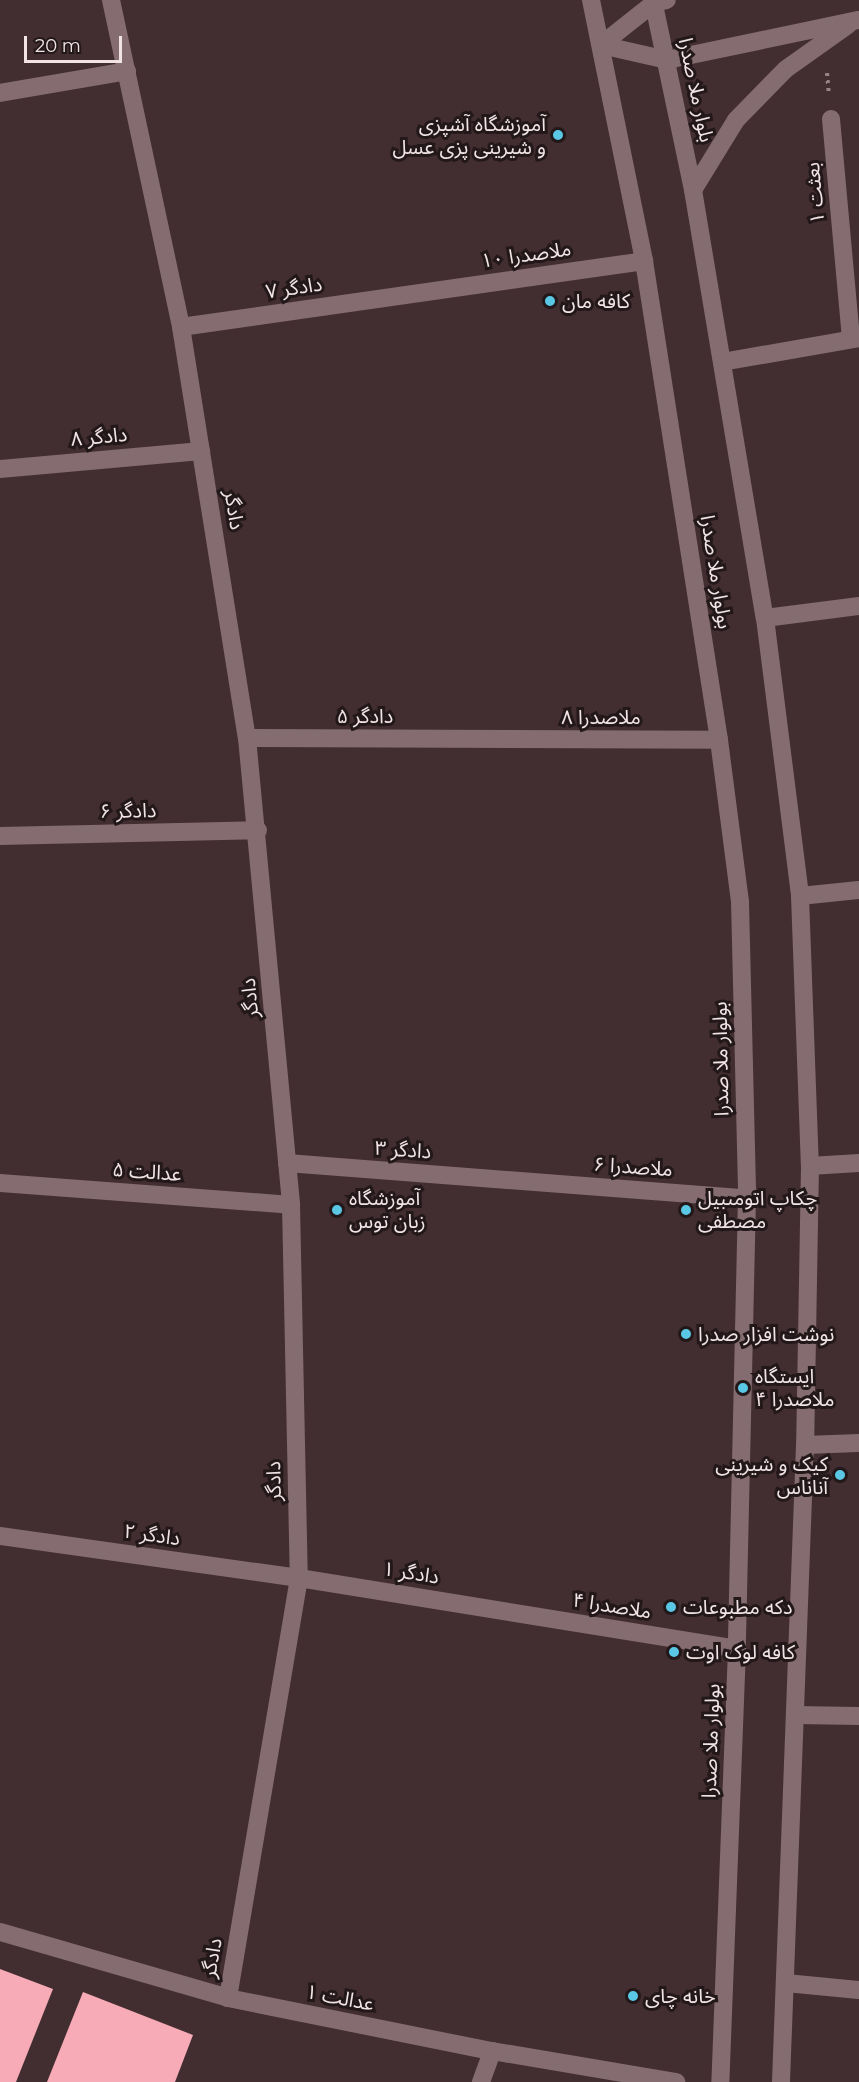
<!DOCTYPE html>
<html>
<head>
<meta charset="utf-8">
<style>
	body { margin:0 }
	#map { position:relative; width:859px; height:2082px; overflow:hidden; background:#422d30; font-family:Montserrat,"Noto Sans Arabic",sans-serif }
	div>[style] { position:absolute }
	.building>* { inset:0; background:#f7abb7 }
	.path>* { height:4px; margin-top:-2px; transform-origin:0; background:repeating-linear-gradient(90deg,#968587 0 3px,transparent 0 7.5px) }
	.street>* { height:18px; margin:-9px; padding:0 9px; transform-origin:9px; border-radius:9px; background:#846c70 }
	.secondary>* { height:18px; margin:-9px; padding:0 9px; transform-origin:9px; border-radius:9px; background:#846c70 }
	.dots>* { width:16px; height:16px; translate:-50% -50%; box-sizing:border-box; border:3px solid #22181a; border-radius:50% }
	span { translate:-50% -50%; white-space:nowrap; text-align:center; line-height:1.15; -webkit-text-stroke:6px #22181a; paint-order:stroke }
	.street-label { font-size:20px; color:#f2e4e6 }
	.poi-label { font-size:20px; color:#f2e4e6 }
	.right { translate:-100% -50%; text-align:right }
	.left { translate:0 -50%; text-align:left }
	.scale { position:absolute; left:24px; top:36px; width:98px; height:27px; box-sizing:border-box; border:3px solid #f2e4e6; border-top:0; padding-left:8px; font-size:18px; line-height:21px; white-space:nowrap; color:#f2e4e6; -webkit-text-stroke:4px #22181a; paint-order:stroke }
</style>
</head>
<body>
<div id="map">
	<div class="building">
		<div style="clip-path:polygon(0 1969px,53px 1989px,16px 2082px,0 2082px)"></div>
		<div style="clip-path:polygon(83px 1992px,193px 2035px,175px 2082px,47px 2082px)"></div>
	</div>
	<div class="path">
		<div style="left:827px;top:73px;width:22px;rotate:85deg"></div>
	</div>
	<div class="street">
		<div style="left:111px;top:0;width:334px;rotate:77.9deg"></div>
		<div style="left:181px;top:327px;width:416px;rotate:80.9deg"></div>
		<div style="left:247px;top:738px;width:469px;rotate:84.6deg"></div>
		<div style="left:291px;top:1205px;width:373px;rotate:88.8deg"></div>
		<div style="left:299px;top:1578px;width:426px;rotate:99.6deg"></div>
		<div style="left:0;top:93px;width:129px;rotate:-9.8deg"></div>
		<div style="left:831px;top:119px;width:221px;rotate:84.8deg"></div>
		<div style="left:181px;top:327px;width:468px;rotate:-8.1deg"></div>
		<div style="left:722px;top:362px;width:139px;rotate:-9.9deg"></div>
		<div style="left:0;top:469px;width:202px;rotate:-5.1deg"></div>
		<div style="left:765px;top:618px;width:95px;rotate:-7.3deg"></div>
		<div style="left:247px;top:738px;width:472px;rotate:0.2deg"></div>
		<div style="left:0;top:836px;width:258px;rotate:-1.3deg"></div>
		<div style="left:800px;top:896px;width:59px;rotate:-5.8deg"></div>
		<div style="left:287px;top:1163px;width:461px;rotate:4.4deg"></div>
		<div style="left:810px;top:1166px;width:49px;rotate:-3.5deg"></div>
		<div style="left:0;top:1183px;width:292px;rotate:4.3deg"></div>
		<div style="left:805px;top:1445px;width:54px;rotate:-2.1deg"></div>
		<div style="left:0;top:1536px;width:302px;rotate:8deg"></div>
		<div style="left:299px;top:1578px;width:444px;rotate:9.2deg"></div>
		<div style="left:795px;top:1715px;width:64px;rotate:0.9deg"></div>
		<div style="left:0;top:1932px;width:237px;rotate:16.1deg"></div>
		<div style="left:228px;top:1998px;width:269px;rotate:11.4deg"></div>
		<div style="left:492px;top:2051px;width:187px;rotate:9.6deg"></div>
		<div style="left:786px;top:1983px;width:73px;rotate:5.5deg"></div>
		<div style="left:481px;top:2082px;width:33px;rotate:-70deg"></div>
	</div>
	<div class="secondary">
		<div style="left:591px;top:0;width:266px;rotate:78.5deg"></div>
		<div style="left:644px;top:261px;width:485px;rotate:81.1deg"></div>
		<div style="left:719px;top:740px;width:163px;rotate:82.6deg"></div>
		<div style="left:740px;top:902px;width:296px;rotate:88.6deg"></div>
		<div style="left:747px;top:1198px;width:451px;rotate:91.3deg"></div>
		<div style="left:737px;top:1649px;width:433px;rotate:92.2deg"></div>
		<div style="left:653px;top:0;width:194px;rotate:78.1deg"></div>
		<div style="left:693px;top:190px;width:434px;rotate:80.5deg"></div>
		<div style="left:765px;top:618px;width:280px;rotate:82.8deg"></div>
		<div style="left:800px;top:896px;width:270px;rotate:87.9deg"></div>
		<div style="left:810px;top:1166px;width:279px;rotate:91deg"></div>
		<div style="left:805px;top:1445px;width:637px;rotate:92.16deg"></div>
		<div style="left:601px;top:45px;width:68px;rotate:12.8deg"></div>
		<div style="left:667px;top:60px;width:196px;rotate:-11.8deg"></div>
		<div style="left:601px;top:45px;width:68px;rotate:-38.4deg"></div>
		<div style="left:654px;top:3px;width:13px;rotate:-13deg"></div>
		<div style="left:693px;top:190px;width:82px;rotate:-58.4deg"></div>
		<div style="left:736px;top:120px;width:71px;rotate:-45.6deg"></div>
		<div style="left:786px;top:69px;width:76px;rotate:-35.4deg"></div>
	</div>
	<div class="dots">
		<div style="left:558px;top:135px;background:#5ac8e5"></div>
		<div style="left:550px;top:301px;background:#5ac8e5"></div>
		<div style="left:337px;top:1210px;background:#5ac8e5"></div>
		<div style="left:686px;top:1210px;background:#5ac8e5"></div>
		<div style="left:686px;top:1334px;background:#5ac8e5"></div>
		<div style="left:743px;top:1388px;background:#5ac8e5"></div>
		<div style="left:840px;top:1475px;background:#5ac8e5"></div>
		<div style="left:671px;top:1607px;background:#5ac8e5"></div>
		<div style="left:674px;top:1652px;background:#5ac8e5"></div>
		<div style="left:633px;top:1996px;background:#5ac8e5"></div>
	</div>
	<div class="street-label">
		<span style="left:696px;top:90px;rotate:78deg">بلوار ملا صدرا</span>
		<span style="left:815px;top:193px;rotate:-95deg">بعثت ۱</span>
		<span style="left:526px;top:255px;rotate:-8deg">ملاصدرا ۱۰</span>
		<span style="left:294px;top:288px;rotate:-8deg">دادگر ۷</span>
		<span style="left:99px;top:437px;rotate:-5deg">دادگر ۸</span>
		<span style="left:234px;top:510px;rotate:81deg">دادگر</span>
		<span style="left:716px;top:572px;rotate:81deg">بولوار ملا صدرا</span>
		<span style="left:365px;top:716px">دادگر ۵</span>
		<span style="left:601px;top:717px">ملاصدرا ۸</span>
		<span style="left:128px;top:811px;rotate:-1deg">دادگر ۶</span>
		<span style="left:250px;top:998px;rotate:-95deg">دادگر</span>
		<span style="left:721px;top:1059px;rotate:-91deg">بولوار ملا صدرا</span>
		<span style="left:403px;top:1150px;rotate:4deg">دادگر ۳</span>
		<span style="left:633px;top:1167px;rotate:4deg">ملاصدرا ۶</span>
		<span style="left:147px;top:1172px;rotate:4deg">عدالت ۵</span>
		<span style="left:274px;top:1481px;rotate:-91deg">دادگر</span>
		<span style="left:152px;top:1535px;rotate:8deg">دادگر ۲</span>
		<span style="left:411px;top:1573px;rotate:9deg">دادگر ۱</span>
		<span style="left:612px;top:1606px;rotate:9deg">ملاصدرا ۴</span>
		<span style="left:711px;top:1741px;rotate:-88deg">بولوار ملا صدرا</span>
		<span style="left:212px;top:1958px;rotate:-80deg">دادگر</span>
		<span style="left:340px;top:1998px;rotate:11deg">عدالت ۱</span>
	</div>
	<div class="poi-label">
		<span class="right" style="left:546px;top:136px">آموزشگاه آشپزی<br>و شیرینی پزی عسل</span>
		<span class="left" style="left:562px;top:301px">کافه مان</span>
		<span class="left" style="left:349px;top:1210px">آموزشگاه<br>زبان توس</span>
		<span class="left" style="left:698px;top:1210px">چکاپ اتومىبیل<br>مصطفی</span>
		<span class="left" style="left:698px;top:1334px">نوشت افزار صدرا</span>
		<span class="left" style="left:755px;top:1388px">ایستگاه<br>ملاصدرا ۴</span>
		<span class="right" style="left:828px;top:1476px">کیک و شیرینی<br>آناناس</span>
		<span class="left" style="left:683px;top:1607px">دکه مطبوعات</span>
		<span class="left" style="left:686px;top:1652px">کافه لوک اوت</span>
		<span class="left" style="left:645px;top:1996px">خانه چای</span>
	</div>
	<div class="scale">20 m</div>
</div>
</body>
</html>
